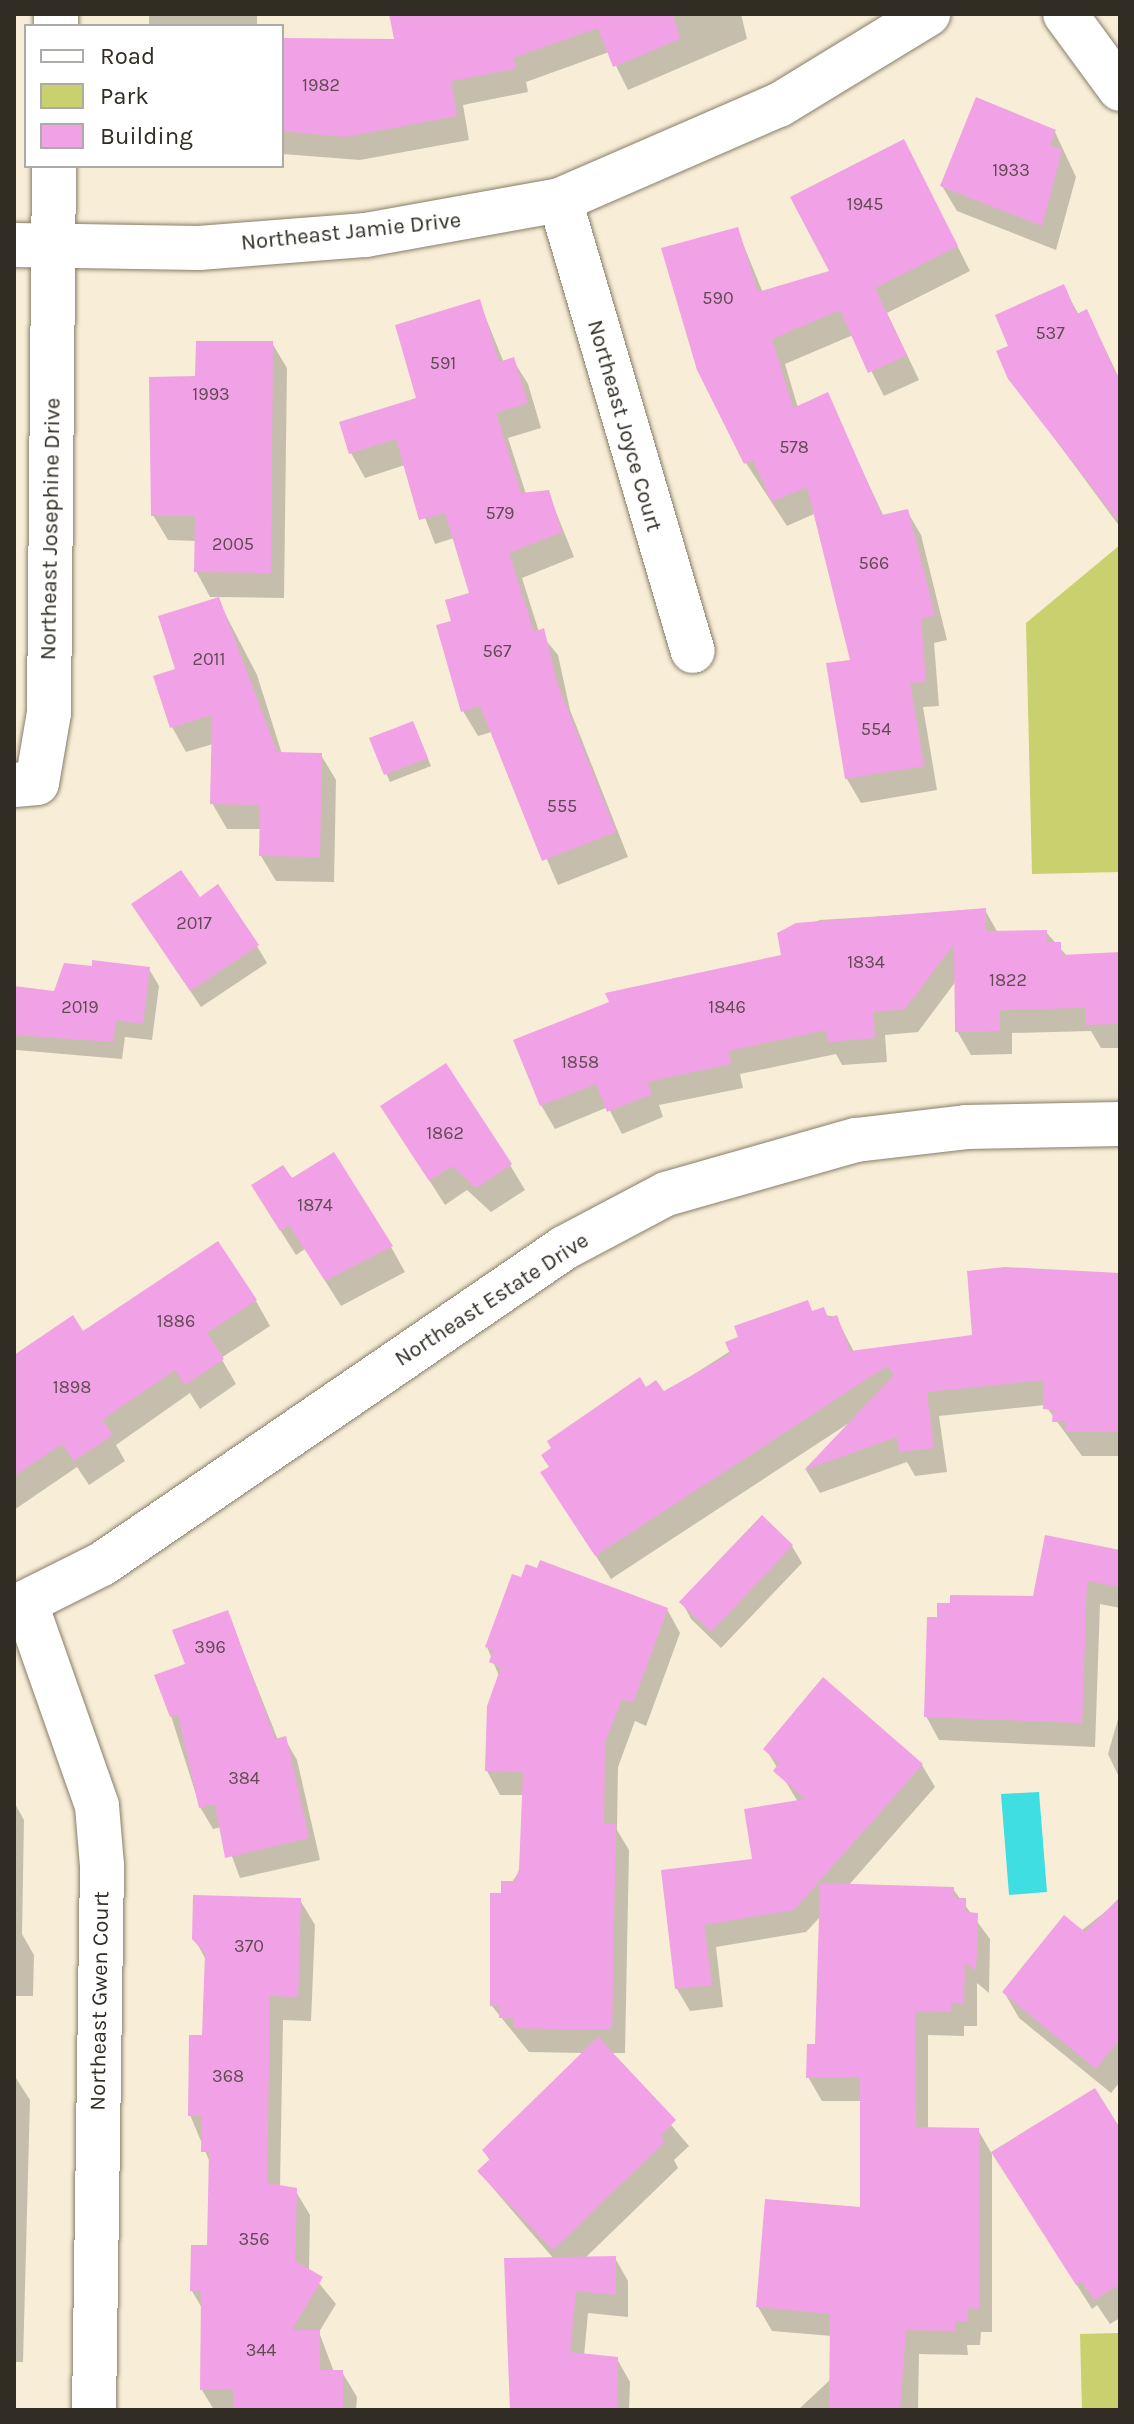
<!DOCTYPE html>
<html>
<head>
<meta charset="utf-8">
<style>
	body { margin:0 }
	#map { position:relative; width:1134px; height:2424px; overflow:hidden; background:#f8eed7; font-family:Karla,sans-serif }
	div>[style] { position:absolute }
	.green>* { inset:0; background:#c8d16d }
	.water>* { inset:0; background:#3fdee2 }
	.shadow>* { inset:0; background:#0003 }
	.building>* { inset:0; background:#f1a2e6 }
	.roads { filter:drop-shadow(0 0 2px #877e6a) drop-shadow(0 0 2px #877e6a) }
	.street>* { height:44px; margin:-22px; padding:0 22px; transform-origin:22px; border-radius:22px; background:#fff }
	span { translate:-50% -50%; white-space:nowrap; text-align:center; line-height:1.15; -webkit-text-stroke:6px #fff; paint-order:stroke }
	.number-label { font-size:18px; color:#614a54 }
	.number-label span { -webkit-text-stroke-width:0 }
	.street-label { font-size:22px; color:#312d24 }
	.frame { position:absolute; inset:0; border:16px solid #312d24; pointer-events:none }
	.legend { position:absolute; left:24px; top:24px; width:260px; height:144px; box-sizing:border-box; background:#fff; border:2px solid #adaba7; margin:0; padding:10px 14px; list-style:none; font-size:24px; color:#312d24 }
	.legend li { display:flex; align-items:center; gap:16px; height:40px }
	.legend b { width:40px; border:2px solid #adaba7 }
</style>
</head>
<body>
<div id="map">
	<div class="green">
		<div style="clip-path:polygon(1120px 545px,1120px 872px,1032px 874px,1026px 623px)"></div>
		<div style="clip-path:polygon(1120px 2333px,1120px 2410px,1082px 2410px,1080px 2334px)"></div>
	</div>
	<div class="water">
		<div style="clip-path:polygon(1039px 1792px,1047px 1892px,1009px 1895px,1001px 1794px)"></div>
	</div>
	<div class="shadow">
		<div style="clip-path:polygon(149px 14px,257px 14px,257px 26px,149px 26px)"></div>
		<div style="clip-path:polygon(414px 14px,741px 14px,747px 39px,628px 90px,609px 52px,526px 82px,528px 92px,463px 105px,469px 140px,360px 160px,282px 154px,282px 39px,397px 41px)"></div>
		<div style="clip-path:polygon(1055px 132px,1076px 177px,1056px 250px,957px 211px,942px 186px)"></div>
		<div style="clip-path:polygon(917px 166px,970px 271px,887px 313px,919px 380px,884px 396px,853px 335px,785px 364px,798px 408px,827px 395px,884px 517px,907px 511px,921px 535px,947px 640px,934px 643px,939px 706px,923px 707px,937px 790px,861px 803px,847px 779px,852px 661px,814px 514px,787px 526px,746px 463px,737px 229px,763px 293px,831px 272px)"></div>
		<div style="clip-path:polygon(1063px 287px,1079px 315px,1087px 311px,1120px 380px,1120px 527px,1010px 378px,1011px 347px)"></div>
		<div style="clip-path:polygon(479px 301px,504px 363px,513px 360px,528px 384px,541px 428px,508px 438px,526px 494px,548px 492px,574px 557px,522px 578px,539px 632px,558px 655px,570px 710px,628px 857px,558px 885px,492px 732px,478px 736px,463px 711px,439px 626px,454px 622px,471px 594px,454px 538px,435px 544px,405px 465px,365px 478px,351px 453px,419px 400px)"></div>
		<div style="clip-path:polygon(272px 343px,287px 368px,284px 598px,210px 597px,196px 571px,196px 541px,168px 540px,153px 515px,197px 378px)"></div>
		<div style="clip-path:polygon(218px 600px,257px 675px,282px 754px,321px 755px,336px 780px,334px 882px,276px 881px,261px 856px,262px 829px,227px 829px,212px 803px,213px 744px,186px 752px,172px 727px,178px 670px)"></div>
		<div style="clip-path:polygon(416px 731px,431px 766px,390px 782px,371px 740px)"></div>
		<div style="clip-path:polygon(199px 899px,257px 946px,267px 963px,201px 1007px,144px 922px)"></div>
		<div style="clip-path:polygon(985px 910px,998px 933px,1046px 932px,1067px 956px,1120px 954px,1120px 1048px,1101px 1048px,1091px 1031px,1012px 1033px,1012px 1054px,971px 1055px,957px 1031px,956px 981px,918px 1032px,885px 1035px,887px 1062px,842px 1065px,836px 1054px,740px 1074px,743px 1088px,659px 1105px,663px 1117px,622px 1134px,608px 1107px,555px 1129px,541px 1105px,784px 957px,779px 934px,820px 920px)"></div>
		<div style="clip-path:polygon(149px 969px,159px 986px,152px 1040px,125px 1037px,122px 1059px,16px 1050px,14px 988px,55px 993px)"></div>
		<div style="clip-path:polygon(382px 1106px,510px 1165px,525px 1190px,491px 1212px,467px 1190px,445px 1205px)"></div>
		<div style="clip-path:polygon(292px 1181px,391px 1247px,405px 1272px,341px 1306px,305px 1249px,296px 1255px,268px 1211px)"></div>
		<div style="clip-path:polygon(1120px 1275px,1120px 1456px,1082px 1456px,1045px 1405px,939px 1416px,947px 1472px,915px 1476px,907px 1462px,820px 1493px,806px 1470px,849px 1423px,611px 1579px,557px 1497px,645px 1389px,663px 1394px,807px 1302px,813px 1313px,836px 1317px,854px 1352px,974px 1337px)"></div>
		<div style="clip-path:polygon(256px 1301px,270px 1326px,221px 1358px,236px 1384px,200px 1409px,190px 1393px,116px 1445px,125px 1461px,89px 1485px,77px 1467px,14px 1510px,14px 1357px,82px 1334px)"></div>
		<div style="clip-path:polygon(792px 1546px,802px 1563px,721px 1648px,691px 1619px,682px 1602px)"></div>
		<div style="clip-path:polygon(1120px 1553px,1120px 1608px,1100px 1604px,1095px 1747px,939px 1740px,926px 1716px,1034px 1598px)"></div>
		<div style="clip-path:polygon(667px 1609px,680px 1633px,646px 1726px,635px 1721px,618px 1767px,617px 1830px,629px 1850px,625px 2053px,610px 2053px,689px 2146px,674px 2160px,678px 2168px,584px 2259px,615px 2258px,628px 2281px,628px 2317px,588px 2313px,584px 2356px,617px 2359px,630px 2382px,629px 2410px,512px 2410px,554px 2259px,479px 2172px,490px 2161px,484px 2151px,585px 2053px,529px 2052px,492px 2006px,503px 1895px,521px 1869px,524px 1795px,500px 1795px,487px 1771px,499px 1676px,487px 1647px)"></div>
		<div style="clip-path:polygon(227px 1612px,278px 1740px,285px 1739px,297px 1760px,320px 1860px,240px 1878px,221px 1827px,213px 1829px,200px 1807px,171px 1716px,187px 1665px)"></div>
		<div style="clip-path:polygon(1120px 1712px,1120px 1779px,1108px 1754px)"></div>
		<div style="clip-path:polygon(766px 1749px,922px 1765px,935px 1787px,848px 1886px,953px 1889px,990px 1939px,989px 1993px,977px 1983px,977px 2026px,964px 2026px,964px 2036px,928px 2035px,928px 2129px,978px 2130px,992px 2154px,992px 2332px,981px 2332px,980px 2345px,967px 2345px,968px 2355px,919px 2354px,918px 2410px,798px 2410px,831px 2379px,832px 2336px,772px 2331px,758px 2307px,862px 2210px,862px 2101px,822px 2101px,808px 2077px,817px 2046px,821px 1916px,806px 1932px,716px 1947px,723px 2007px,690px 2011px,677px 1989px,663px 1872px,754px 1861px,798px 1802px)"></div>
		<div style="clip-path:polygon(14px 1802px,24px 1820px,22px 1934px,34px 1955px,33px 1996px,14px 1996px)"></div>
		<div style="clip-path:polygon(300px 1900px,315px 1925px,311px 2021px,283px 2020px,280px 2187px,295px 2190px,310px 2215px,309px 2271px,336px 2304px,319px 2332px,334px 2372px,342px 2372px,357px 2397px,356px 2410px,214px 2410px,202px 2390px,203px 2310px,192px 2291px,209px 2247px,211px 2165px,190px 2115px,204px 2037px,206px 1960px,194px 1938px)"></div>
		<div style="clip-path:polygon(1120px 1900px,1120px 2082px,1111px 2093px,1019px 2018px,1004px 1992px)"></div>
		<div style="clip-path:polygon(14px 2075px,30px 2100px,23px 2362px,14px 2362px)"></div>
		<div style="clip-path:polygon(1120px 2132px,1120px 2318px,1110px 2324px,1097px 2305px,1092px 2309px,1009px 2178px)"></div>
	</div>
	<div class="building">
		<div style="clip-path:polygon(389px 14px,673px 14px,680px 39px,613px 67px,598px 28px,513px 58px,516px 69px,451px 81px,457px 116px,345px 137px,282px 131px,282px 38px,394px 39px)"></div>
		<div style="clip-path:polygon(976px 97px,1056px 130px,1050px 145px,1062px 150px,1042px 226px,940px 186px)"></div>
		<div style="clip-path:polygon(904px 139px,958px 246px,875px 288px,907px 355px,868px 373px,840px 310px,772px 339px,793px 408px,828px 392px,882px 515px,908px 509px,935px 615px,921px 619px,926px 682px,910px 683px,924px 766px,845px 779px,826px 663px,850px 660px,807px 487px,772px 502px,753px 460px,744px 464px,697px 370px,661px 248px,738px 227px,758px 292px,829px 271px,790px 197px)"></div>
		<div style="clip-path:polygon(1064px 284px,1077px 314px,1087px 309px,1120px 383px,1120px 523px,1008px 379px,996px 351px,1008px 346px,995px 315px)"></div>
		<div style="clip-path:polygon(480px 299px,499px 362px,514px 357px,528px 403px,496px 413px,521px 493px,549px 490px,562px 532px,509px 553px,534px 632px,544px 628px,557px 683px,616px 832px,542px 861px,480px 706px,461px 712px,436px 625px,451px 621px,445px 600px,469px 593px,445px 513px,419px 520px,396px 439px,349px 454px,339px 422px,416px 398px,395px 325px)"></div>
		<div style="clip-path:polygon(196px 341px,273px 341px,271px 573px,194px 572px,195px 516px,151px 516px,149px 377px,195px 376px)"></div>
		<div style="clip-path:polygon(219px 597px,277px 752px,322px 753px,320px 857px,259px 856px,260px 805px,210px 804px,212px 715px,170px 728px,153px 676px,175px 669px,158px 616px)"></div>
		<div style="clip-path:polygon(413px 721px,428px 758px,384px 775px,369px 738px)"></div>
		<div style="clip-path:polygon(181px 870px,200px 897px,218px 884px,259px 945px,190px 991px,131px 904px)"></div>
		<div style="clip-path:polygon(986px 908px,986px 931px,1047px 930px,1046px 942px,1061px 942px,1061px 955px,1120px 952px,1120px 1024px,1086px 1025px,1085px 1008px,1000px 1010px,1000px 1031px,955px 1032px,954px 944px,905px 1009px,873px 1012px,875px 1038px,827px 1042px,826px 1030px,728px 1051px,731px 1064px,647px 1082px,652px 1094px,607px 1112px,596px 1084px,540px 1106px,513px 1040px,609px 1002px,605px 993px,781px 955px,777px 933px,796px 923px)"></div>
		<div style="clip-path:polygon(92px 960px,150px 967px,143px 1024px,116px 1020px,113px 1042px,14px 1035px,14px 986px,54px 991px,64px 963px,92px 966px)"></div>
		<div style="clip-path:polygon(446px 1063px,512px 1164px,476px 1188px,452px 1166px,429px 1181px,380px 1106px)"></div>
		<div style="clip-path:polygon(334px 1152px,393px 1246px,325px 1281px,289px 1225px,280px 1231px,251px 1185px,283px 1165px,292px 1178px)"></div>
		<div style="clip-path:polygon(218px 1241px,257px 1300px,207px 1333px,224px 1359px,185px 1385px,175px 1370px,102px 1420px,113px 1435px,74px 1461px,62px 1444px,14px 1476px,14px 1355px,73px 1315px,83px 1331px)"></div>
		<div style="clip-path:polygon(1005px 1267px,1120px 1273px,1120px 1432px,1066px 1432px,1066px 1422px,1052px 1422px,1053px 1410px,1043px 1409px,1044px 1380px,927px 1392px,934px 1448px,899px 1452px,897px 1437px,804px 1470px,894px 1375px,887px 1366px,595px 1556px,540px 1472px,549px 1467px,541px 1455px,551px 1448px,547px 1441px,640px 1377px,646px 1387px,656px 1380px,664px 1391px,730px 1354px,725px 1342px,738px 1337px,734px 1326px,808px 1300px,812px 1311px,824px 1307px,828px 1318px,837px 1315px,850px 1351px,972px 1335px,967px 1271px)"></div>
		<div style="clip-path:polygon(762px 1515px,793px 1545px,711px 1632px,679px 1602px)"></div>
		<div style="clip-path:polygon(1045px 1535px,1120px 1550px,1120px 1587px,1087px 1581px,1082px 1723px,924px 1717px,927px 1617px,937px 1617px,937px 1603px,950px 1603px,950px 1595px,1033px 1596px)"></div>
		<div style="clip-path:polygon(540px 1560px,668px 1608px,633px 1703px,622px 1699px,605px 1742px,604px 1824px,616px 1824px,612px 2030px,513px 2028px,513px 2018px,499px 2018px,499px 2006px,490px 2006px,490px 1893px,501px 1893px,501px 1881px,515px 1881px,519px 1869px,523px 1772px,485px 1771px,487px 1706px,501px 1667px,489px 1662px,493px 1650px,485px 1647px,512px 1574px,521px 1577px,526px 1564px,537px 1568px)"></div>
		<div style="clip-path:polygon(228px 1610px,275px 1739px,286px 1736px,309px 1838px,225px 1858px,215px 1804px,199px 1808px,178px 1714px,170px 1717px,154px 1675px,185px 1664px,172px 1630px)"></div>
		<div style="clip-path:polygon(823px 1677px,923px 1764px,794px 1910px,704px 1925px,712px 1985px,675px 1989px,661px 1870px,752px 1859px,744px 1809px,805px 1799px,773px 1771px,779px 1763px,763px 1749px)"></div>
		<div style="clip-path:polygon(820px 1883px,954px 1887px,954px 1898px,966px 1898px,966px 1912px,978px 1913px,976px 1971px,965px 1962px,964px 2003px,951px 2003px,951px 2012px,915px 2011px,916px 2127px,979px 2128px,979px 2309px,968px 2308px,968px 2321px,955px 2321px,955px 2331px,906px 2330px,900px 2410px,829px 2410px,830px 2314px,756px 2307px,765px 2199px,860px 2207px,860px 2078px,806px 2078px,807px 2044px,815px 2044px)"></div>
		<div style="clip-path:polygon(193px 1895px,301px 1898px,298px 1997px,270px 1996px,267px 2183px,297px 2188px,295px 2261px,323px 2277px,292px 2330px,320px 2330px,320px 2370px,343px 2370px,343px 2410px,233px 2410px,233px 2390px,200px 2390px,201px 2292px,190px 2291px,191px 2245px,207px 2245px,209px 2152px,201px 2152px,202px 2116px,188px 2116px,189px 2035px,202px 2035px,205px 1953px,192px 1939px)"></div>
		<div style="clip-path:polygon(1120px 1897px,1120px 2039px,1096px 2069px,1002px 1992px,1064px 1915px,1085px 1932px)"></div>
		<div style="clip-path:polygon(598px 2037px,676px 2120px,660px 2136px,665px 2141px,553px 2250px,477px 2171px,490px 2159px,482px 2150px)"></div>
		<div style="clip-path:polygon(1095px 2088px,1120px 2128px,1120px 2284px,1094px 2300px,1081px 2281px,1076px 2285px,991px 2152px)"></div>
		<div style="clip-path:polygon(616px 2256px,616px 2295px,576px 2291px,570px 2352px,618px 2357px,617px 2410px,510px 2410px,504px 2258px)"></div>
	</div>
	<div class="roads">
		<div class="street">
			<div style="left:1065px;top:14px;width:93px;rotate:53.7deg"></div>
			<div style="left:56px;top:26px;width:12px;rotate:-90deg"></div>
			<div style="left:560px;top:200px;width:470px;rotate:73.6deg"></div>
			<div style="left:14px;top:245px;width:185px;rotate:0.9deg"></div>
			<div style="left:199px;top:248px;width:168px;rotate:-4.5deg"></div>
			<div style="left:366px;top:235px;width:197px;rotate:-10.2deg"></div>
			<div style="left:560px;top:200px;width:239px;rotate:-23.5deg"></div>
			<div style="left:779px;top:105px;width:175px;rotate:-31.4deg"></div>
			<div style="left:14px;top:785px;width:23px;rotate:-5deg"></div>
			<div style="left:37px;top:783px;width:71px;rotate:-80.3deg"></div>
			<div style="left:49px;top:713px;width:547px;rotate:-89.48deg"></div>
			<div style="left:26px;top:1604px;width:214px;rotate:70.6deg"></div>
			<div style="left:97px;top:1806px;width:59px;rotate:85.2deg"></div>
			<div style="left:102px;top:1865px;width:545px;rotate:90.84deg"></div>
			<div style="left:14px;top:1608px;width:98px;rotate:-26.6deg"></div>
			<div style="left:102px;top:1564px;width:560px;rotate:-34.37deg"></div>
			<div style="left:564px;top:1248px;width:115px;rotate:-27.9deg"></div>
			<div style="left:666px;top:1194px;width:198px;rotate:-15.9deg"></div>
			<div style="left:856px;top:1140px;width:111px;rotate:-6.7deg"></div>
			<div style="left:966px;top:1127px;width:154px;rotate:-1.1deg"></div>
		</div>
	</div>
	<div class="number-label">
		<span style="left:321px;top:85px">1982</span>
		<span style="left:1011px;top:170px">1933</span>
		<span style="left:865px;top:204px">1945</span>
		<span style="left:718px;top:298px">590</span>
		<span style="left:1050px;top:333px">537</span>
		<span style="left:443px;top:363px">591</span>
		<span style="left:211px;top:394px">1993</span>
		<span style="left:794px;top:447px">578</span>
		<span style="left:500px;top:513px">579</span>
		<span style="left:233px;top:544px">2005</span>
		<span style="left:874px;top:563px">566</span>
		<span style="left:497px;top:651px">567</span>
		<span style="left:209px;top:659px">2011</span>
		<span style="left:876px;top:729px">554</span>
		<span style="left:562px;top:806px">555</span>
		<span style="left:194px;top:923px">2017</span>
		<span style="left:866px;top:962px">1834</span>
		<span style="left:1008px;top:980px">1822</span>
		<span style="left:80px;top:1007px">2019</span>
		<span style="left:727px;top:1007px">1846</span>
		<span style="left:580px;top:1062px">1858</span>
		<span style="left:445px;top:1133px">1862</span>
		<span style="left:315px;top:1205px">1874</span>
		<span style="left:176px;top:1321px">1886</span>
		<span style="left:72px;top:1387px">1898</span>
		<span style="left:210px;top:1647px">396</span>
		<span style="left:244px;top:1778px">384</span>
		<span style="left:249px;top:1946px">370</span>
		<span style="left:228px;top:2076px">368</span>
		<span style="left:254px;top:2239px">356</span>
		<span style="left:261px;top:2350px">344</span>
	</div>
	<div class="street-label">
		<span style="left:351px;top:232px;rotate:-6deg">Northeast Jamie Drive</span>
		<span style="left:624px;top:426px;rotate:74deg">Northeast Joyce Court</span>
		<span style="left:51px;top:529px;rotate:-89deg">Northeast Josephine Drive</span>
		<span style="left:492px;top:1300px;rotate:-33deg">Northeast Estate Drive</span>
		<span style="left:100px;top:2001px;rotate:-89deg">Northeast Gwen Court</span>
	</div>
	<div class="frame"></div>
	<ul class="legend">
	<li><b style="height:10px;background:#fff"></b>Road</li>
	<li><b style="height:22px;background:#c8d16d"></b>Park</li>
	<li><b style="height:22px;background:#f1a2e6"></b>Building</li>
	</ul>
</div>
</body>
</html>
